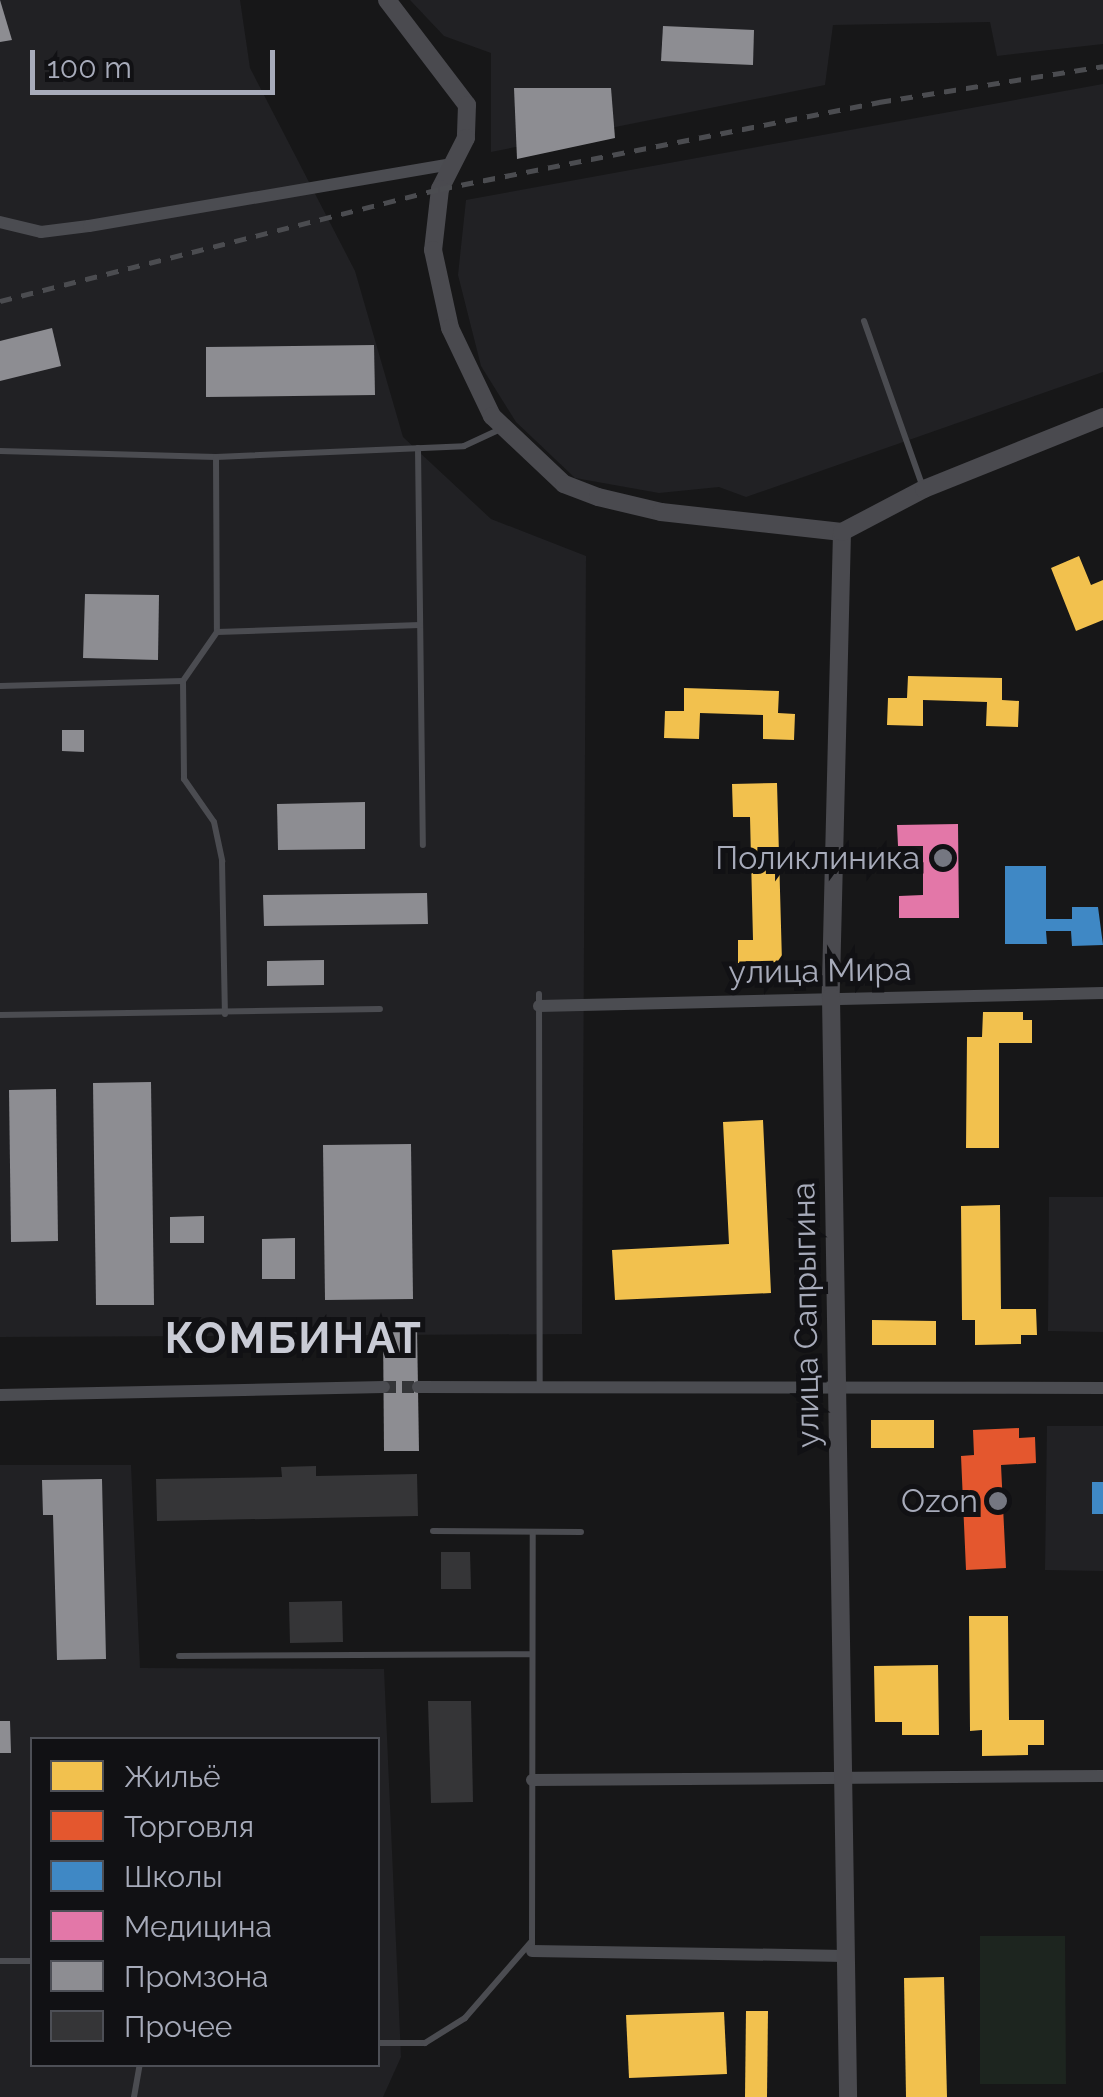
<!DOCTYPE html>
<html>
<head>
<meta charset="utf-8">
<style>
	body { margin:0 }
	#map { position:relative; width:1103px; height:2097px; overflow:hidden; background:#171718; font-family:Raleway,sans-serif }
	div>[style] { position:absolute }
	.built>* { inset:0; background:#212124 }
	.green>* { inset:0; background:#1d251f }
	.homes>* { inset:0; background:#f2c14e }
	.shops>* { inset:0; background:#e4572e }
	.schools>* { inset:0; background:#3f88c5 }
	.health>* { inset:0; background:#e377a8 }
	.industry>* { inset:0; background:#8d8d92 }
	.building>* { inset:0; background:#353537 }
	.street-tunnel>* { height:12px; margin-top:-6px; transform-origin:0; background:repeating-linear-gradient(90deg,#343538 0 12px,transparent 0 18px) }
	.lane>* { height:6px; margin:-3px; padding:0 3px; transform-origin:3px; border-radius:3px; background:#4b4c51 }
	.street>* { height:12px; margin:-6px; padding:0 6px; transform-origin:6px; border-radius:6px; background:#4b4c51 }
	.secondary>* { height:18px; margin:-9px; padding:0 9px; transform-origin:9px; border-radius:9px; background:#4a4a4f }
	.rail>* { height:5px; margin-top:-2.5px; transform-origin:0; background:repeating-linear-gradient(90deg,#4b4c50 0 12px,transparent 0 22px) }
	.dots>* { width:28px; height:28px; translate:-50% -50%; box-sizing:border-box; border:5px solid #111114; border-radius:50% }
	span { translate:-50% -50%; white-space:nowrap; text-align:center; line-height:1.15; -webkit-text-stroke:10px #111114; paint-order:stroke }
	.poi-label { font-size:32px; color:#a7abba }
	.right { translate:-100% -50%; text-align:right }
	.street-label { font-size:32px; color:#a7abba }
	.district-label { font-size:42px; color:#c9cbd5; font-weight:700; letter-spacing:2.5px }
	.legend { position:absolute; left:30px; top:1737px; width:350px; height:330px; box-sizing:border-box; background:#111114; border:2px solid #4d4f56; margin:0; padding:12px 18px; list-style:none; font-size:30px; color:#a7abba }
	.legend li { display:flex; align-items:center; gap:20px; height:50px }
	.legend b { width:50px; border:2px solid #4d4f56 }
	.scale { position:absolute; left:30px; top:50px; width:245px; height:45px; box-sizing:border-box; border:5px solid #a7abba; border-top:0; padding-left:12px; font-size:30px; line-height:35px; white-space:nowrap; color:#a7abba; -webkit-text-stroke:8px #111114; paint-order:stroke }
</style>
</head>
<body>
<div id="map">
	<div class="built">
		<div style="clip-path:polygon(0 0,240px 0,250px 68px,355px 271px,403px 437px,491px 519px,586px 556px,582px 1334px,0 1337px)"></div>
		<div style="clip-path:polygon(410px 0,1103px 0,1103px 44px,997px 56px,990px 22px,833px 25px,825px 85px,491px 152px,491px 53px,444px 36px)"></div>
		<div style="clip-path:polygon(1103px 84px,1103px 372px,746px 497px,719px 487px,659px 493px,575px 478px,516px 422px,481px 366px,458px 275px,466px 200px)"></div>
		<div style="clip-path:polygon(1049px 1197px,1103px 1197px,1103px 1332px,1048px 1331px)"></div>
		<div style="clip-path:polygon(1047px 1426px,1103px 1426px,1103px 1571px,1045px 1570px)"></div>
		<div style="clip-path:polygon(evenodd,0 1465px,131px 1465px,140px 1668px,384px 1669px,401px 2057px,383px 2097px,0 2097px,0 1465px,32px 1740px,378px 1740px,378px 2064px,32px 2064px,32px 1740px)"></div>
	</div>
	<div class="green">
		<div style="clip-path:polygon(980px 1936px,1065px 1936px,1066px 2084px,980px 2084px)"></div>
	</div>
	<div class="homes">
		<div style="clip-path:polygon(1079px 556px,1091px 585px,1103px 580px,1103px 620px,1076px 631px,1051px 568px)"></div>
		<div style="clip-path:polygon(908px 676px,1002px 678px,1002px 700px,1019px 701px,1018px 727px,986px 726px,987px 702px,923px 700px,923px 726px,887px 725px,888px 698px,907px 698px)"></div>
		<div style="clip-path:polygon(684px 688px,779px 691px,778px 713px,795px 714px,794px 740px,763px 739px,763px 715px,700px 713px,699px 739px,664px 738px,665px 711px,684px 711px)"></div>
		<div style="clip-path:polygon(777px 783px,782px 962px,738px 963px,738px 940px,753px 940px,750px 817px,733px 817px,732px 784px)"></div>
		<div style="clip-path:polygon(983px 1012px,1023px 1012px,1023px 1020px,1032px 1020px,1032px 1043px,999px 1043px,999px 1148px,966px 1148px,967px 1037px,982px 1037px)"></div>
		<div style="clip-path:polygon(763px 1120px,771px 1293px,615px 1300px,612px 1250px,729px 1244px,723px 1122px)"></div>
		<div style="clip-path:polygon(1000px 1205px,1001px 1309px,1036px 1309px,1037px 1335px,1021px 1335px,1021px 1344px,975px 1345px,975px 1320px,962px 1320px,961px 1206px)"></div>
		<div style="clip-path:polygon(872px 1320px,936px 1321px,936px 1345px,872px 1345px)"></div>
		<div style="clip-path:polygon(871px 1420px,934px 1420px,934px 1448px,871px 1448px)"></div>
		<div style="clip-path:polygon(969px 1616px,1008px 1616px,1009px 1720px,1044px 1720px,1044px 1745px,1028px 1745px,1028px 1755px,982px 1756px,982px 1730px,970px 1731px)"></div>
		<div style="clip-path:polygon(938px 1665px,939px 1735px,902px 1735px,902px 1722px,875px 1722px,874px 1666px)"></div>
		<div style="clip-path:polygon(944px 1977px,947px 2097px,906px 2097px,904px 1978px)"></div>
		<div style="clip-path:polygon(746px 2011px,768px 2011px,767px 2097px,745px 2097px)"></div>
		<div style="clip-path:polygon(724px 2012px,727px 2074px,629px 2078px,626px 2015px)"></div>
	</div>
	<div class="shops">
		<div style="clip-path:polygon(1019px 1428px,1019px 1438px,1035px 1437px,1036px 1463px,1001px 1465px,1006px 1568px,966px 1570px,961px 1456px,974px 1455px,973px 1430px)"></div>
	</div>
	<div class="schools">
		<div style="clip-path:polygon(1005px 866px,1046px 866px,1046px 919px,1072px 919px,1072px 907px,1098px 907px,1103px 945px,1072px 946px,1071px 931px,1046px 931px,1047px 944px,1005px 944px)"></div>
		<div style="clip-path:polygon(1092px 1482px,1103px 1482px,1103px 1514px,1092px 1514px)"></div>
	</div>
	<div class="health">
		<div style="clip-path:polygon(958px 824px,959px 918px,899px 918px,899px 896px,923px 895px,923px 846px,898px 846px,897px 825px)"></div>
	</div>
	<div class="industry">
		<div style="clip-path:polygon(0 0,12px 40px,0 42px)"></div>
		<div style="clip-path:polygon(663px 26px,754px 30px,753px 65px,661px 61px)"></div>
		<div style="clip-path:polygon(514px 88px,611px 88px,615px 138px,517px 159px)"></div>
		<div style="clip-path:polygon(52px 328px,61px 366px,0 381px,0 341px)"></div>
		<div style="clip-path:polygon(374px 345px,375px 395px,206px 397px,206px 347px)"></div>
		<div style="clip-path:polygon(85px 594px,159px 595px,158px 660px,83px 658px)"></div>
		<div style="clip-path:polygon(62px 730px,84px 730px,84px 752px,62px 751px)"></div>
		<div style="clip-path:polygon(365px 802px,365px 849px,278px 850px,277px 804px)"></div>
		<div style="clip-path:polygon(427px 893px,428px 924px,264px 926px,263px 895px)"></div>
		<div style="clip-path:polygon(324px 960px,324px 985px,267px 986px,267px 961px)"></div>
		<div style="clip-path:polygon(151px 1082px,154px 1305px,96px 1305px,93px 1083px)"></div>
		<div style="clip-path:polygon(56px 1089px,58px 1241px,11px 1242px,9px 1090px)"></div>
		<div style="clip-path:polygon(411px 1144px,413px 1299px,325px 1300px,323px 1145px)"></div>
		<div style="clip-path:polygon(204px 1216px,204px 1243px,170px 1243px,170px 1217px)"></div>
		<div style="clip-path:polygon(295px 1238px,295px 1279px,262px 1279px,262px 1239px)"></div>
		<div style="clip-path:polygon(417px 1326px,419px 1451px,384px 1451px,383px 1327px)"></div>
		<div style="clip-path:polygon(102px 1479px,106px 1659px,57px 1660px,53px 1515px,43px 1515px,42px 1480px)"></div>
		<div style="clip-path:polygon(0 1721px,10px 1721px,11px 1753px,0 1753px)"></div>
	</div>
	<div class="building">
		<div style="clip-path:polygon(316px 1466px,316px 1476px,417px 1474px,418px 1516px,157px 1521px,156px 1479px,282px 1477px,281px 1467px)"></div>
		<div style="clip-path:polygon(441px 1552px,470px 1552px,471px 1589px,441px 1589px)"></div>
		<div style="clip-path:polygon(342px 1601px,343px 1642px,290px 1643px,289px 1602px)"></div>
		<div style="clip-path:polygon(428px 1701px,471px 1701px,473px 1802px,431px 1803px)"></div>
	</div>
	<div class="street-tunnel">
		<div style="left:384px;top:1387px;width:34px"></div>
	</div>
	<div class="lane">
		<div style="left:864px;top:321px;width:177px;rotate:70.5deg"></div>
		<div style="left:418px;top:448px;width:397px;rotate:89.3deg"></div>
		<div style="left:0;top:451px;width:216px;rotate:1.6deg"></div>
		<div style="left:216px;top:457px;width:248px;rotate:-2.5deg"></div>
		<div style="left:464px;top:446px;width:38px;rotate:-25deg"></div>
		<div style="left:216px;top:457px;width:175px;rotate:89.7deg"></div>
		<div style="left:217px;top:632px;width:60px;rotate:124.8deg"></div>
		<div style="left:183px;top:681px;width:98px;rotate:89.4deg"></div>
		<div style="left:184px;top:779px;width:52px;rotate:55.1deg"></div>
		<div style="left:214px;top:822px;width:40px;rotate:78deg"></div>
		<div style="left:222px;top:861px;width:153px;rotate:88.9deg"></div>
		<div style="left:217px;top:632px;width:203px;rotate:-2deg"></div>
		<div style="left:0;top:686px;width:183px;rotate:-1.6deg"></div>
		<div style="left:539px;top:994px;width:393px;rotate:89.9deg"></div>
		<div style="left:0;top:1015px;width:380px;rotate:-0.9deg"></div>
		<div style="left:433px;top:1531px;width:148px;rotate:0.4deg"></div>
		<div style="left:179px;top:1656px;width:353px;rotate:-0.3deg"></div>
		<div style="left:532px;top:1950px;width:418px;rotate:-89.9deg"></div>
		<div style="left:0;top:1961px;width:32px"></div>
		<div style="left:378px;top:2043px;width:47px"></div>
		<div style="left:425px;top:2043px;width:47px;rotate:-32deg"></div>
		<div style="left:465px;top:2018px;width:101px;rotate:-49deg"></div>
		<div style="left:134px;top:2097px;width:34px;rotate:-80deg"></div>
	</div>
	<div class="street">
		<div style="left:0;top:222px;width:42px;rotate:13.7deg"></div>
		<div style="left:41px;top:232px;width:48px;rotate:-7.1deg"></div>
		<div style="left:89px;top:226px;width:367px;rotate:-9.7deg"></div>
		<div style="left:539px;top:1006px;width:564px;rotate:-1.32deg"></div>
		<div style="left:418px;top:1387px;width:685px;rotate:0.08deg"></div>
		<div style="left:0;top:1395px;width:384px;rotate:-1.2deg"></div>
		<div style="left:532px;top:1780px;width:571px;rotate:-0.4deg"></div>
		<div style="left:532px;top:1951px;width:313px;rotate:0.9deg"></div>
	</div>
	<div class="secondary">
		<div style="left:387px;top:0;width:132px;rotate:52.7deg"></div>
		<div style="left:467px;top:105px;width:33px;rotate:92deg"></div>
		<div style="left:466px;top:138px;width:57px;rotate:117deg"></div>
		<div style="left:440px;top:189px;width:61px;rotate:96.5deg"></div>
		<div style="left:433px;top:250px;width:80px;rotate:77.7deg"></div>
		<div style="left:450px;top:328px;width:98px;rotate:64.5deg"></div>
		<div style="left:492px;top:416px;width:99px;rotate:43.4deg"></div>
		<div style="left:564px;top:484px;width:36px;rotate:21deg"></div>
		<div style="left:598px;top:497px;width:65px;rotate:13.4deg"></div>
		<div style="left:661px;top:512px;width:182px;rotate:6.3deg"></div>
		<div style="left:842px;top:532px;width:465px;rotate:91.4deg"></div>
		<div style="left:831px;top:997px;width:1100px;rotate:89.11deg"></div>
		<div style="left:842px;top:532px;width:93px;rotate:-27.7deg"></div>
		<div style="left:924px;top:489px;width:193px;rotate:-21.9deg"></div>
	</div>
	<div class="rail">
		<div style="left:0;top:301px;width:454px;rotate:-14.3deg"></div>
		<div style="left:440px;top:189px;width:448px;rotate:-11.2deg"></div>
		<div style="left:879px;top:102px;width:227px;rotate:-9.1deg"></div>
	</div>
	<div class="dots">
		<div style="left:943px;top:858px;background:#757781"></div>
		<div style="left:998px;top:1501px;background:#757781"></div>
	</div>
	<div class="poi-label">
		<span class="right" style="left:920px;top:858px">Поликлиника</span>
		<span class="right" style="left:978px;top:1501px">Ozon</span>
	</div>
	<div class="street-label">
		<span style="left:820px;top:971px;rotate:-1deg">улица Мира</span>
		<span style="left:806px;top:1315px;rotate:-91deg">улица Сапрыгина</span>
	</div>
	<div class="district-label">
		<span style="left:294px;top:1339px">КОМБИНАТ</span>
	</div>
	<ul class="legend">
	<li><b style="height:28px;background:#f2c14e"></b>Жильё</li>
	<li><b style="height:28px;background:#e4572e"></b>Торговля</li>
	<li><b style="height:28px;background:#3f88c5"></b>Школы</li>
	<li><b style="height:28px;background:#e377a8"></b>Медицина</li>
	<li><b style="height:28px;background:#8d8d92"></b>Промзона</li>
	<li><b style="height:28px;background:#353537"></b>Прочее</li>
	</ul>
	<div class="scale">100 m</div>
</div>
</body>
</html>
